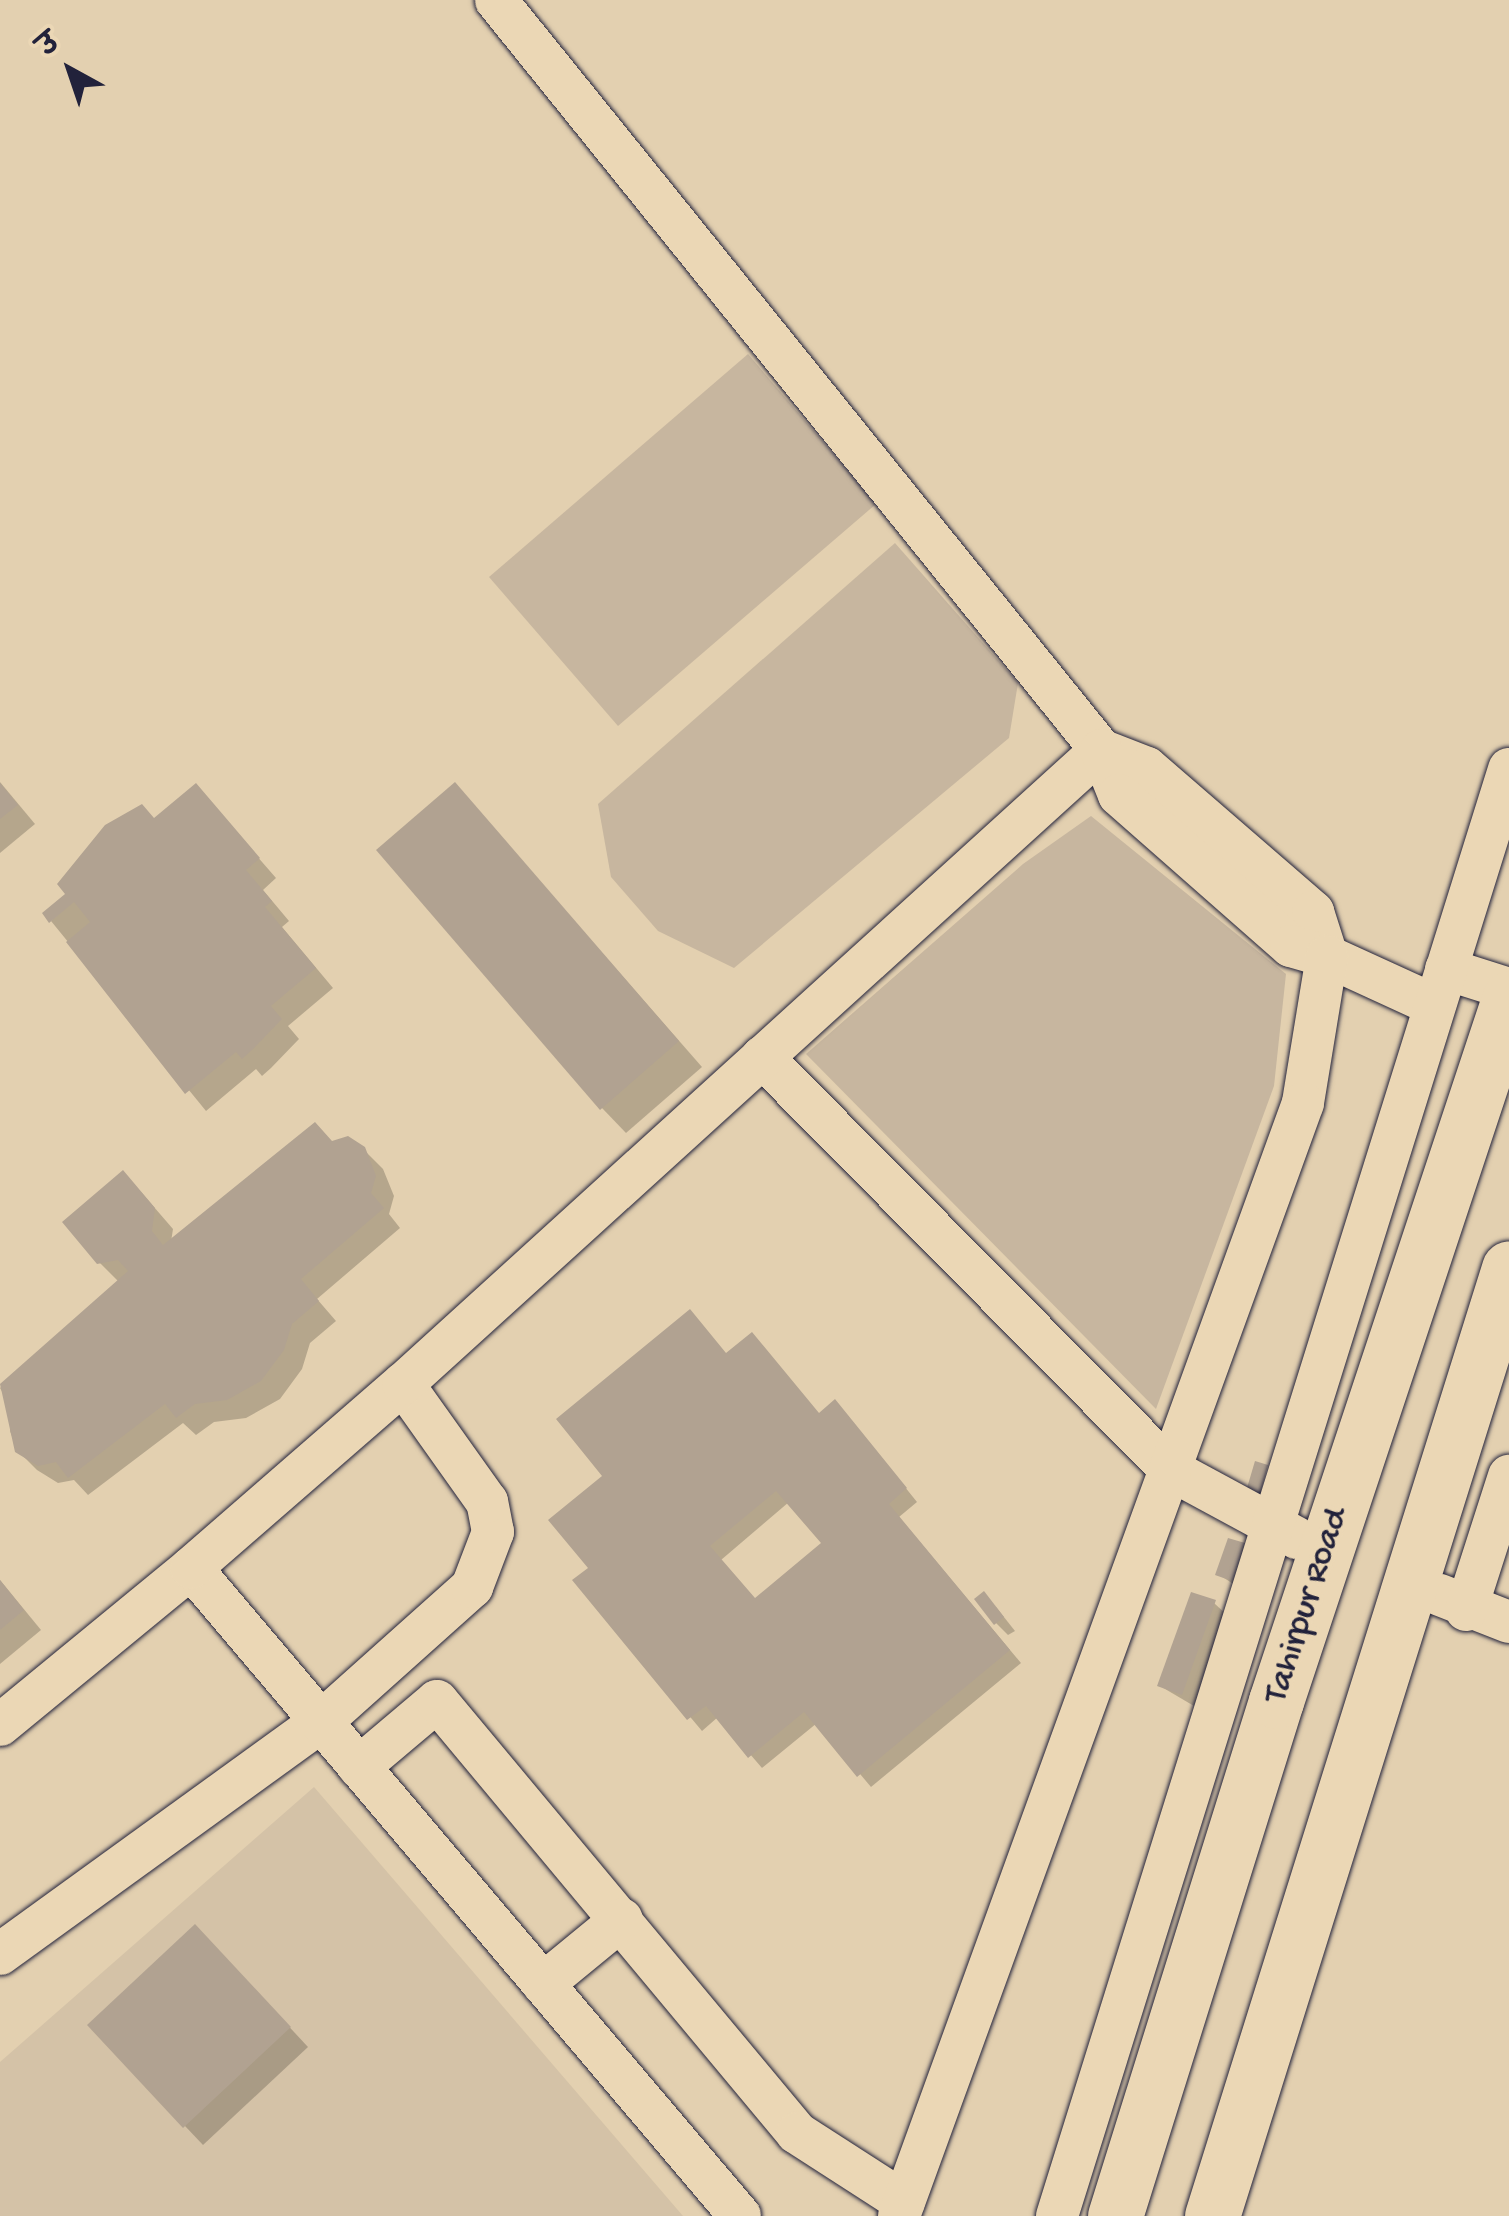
<!DOCTYPE html>
<html>
<head>
<meta charset="utf-8">
<style>
	body { margin:0 }
	#map { position:relative; width:1509px; height:2216px; overflow:hidden; background:#e3d0b0; font-family:"Gochi Hand","Playpen Sans Deva",sans-serif }
	div>[style] { position:absolute }
	.built>* { inset:0; background:#d4c2a7 }
	.green>* { inset:0; background:#c7b69f }
	.shadow>* { inset:0; background:#0003 }
	.building>* { inset:0; background:#b1a291 }
	.roads { filter:drop-shadow(0 0 2px #22223b) drop-shadow(0 0 2px #22223b) }
	.minor>* { height:42px; margin:-21px; padding:0 21px; transform-origin:21px; border-radius:21px; background:#ebd7b5 }
	.major>* { height:55px; margin:-27.5px; padding:0 27.5px; transform-origin:27.5px; border-radius:27.5px; background:#ebd7b5 }
	span { translate:-50% -50%; white-space:nowrap; text-align:center; line-height:1.15; -webkit-text-stroke:9px #ebd7b5; paint-order:stroke }
	.street-label { font-size:35px; color:#22223b }
	.north { position:absolute; left:20px; top:20px; width:100px; height:100px; -webkit-text-stroke:8px #ebd7b5; paint-order:stroke; rotate:320deg; font-size:28px; font-weight:700; line-height:40px; text-align:center; color:#22223b }
	.north::after { content:''; display:block; margin:auto; width:35px; height:45px; background:#22223b; clip-path:polygon(50% 0,100% 100%,50% 72%,0 100%) }
</style>
</head>
<body>
<div id="map">
	<div class="built">
		<div style="clip-path:polygon(314px 1787px,683px 2216px,0 2216px,0 2062px)"></div>
	</div>
	<div class="green">
		<div style="clip-path:polygon(748px 354px,876px 504px,618px 726px,489px 577px)"></div>
		<div style="clip-path:polygon(895px 543px,1018px 683px,1009px 738px,734px 968px,658px 931px,611px 877px,598px 804px)"></div>
		<div style="clip-path:polygon(1091px 816px,1286px 974px,1274px 1086px,1156px 1409px,806px 1054px,1023px 864px)"></div>
	</div>
	<div class="shadow">
		<div style="clip-path:polygon(0 782px,35px 824px,0 853px)"></div>
		<div style="clip-path:polygon(455px 785px,702px 1067px,626px 1133px,602px 1108px)"></div>
		<div style="clip-path:polygon(196px 786px,276px 878px,263px 890px,289px 921px,282px 927px,333px 988px,288px 1026px,299px 1039px,271px 1068px,262px 1076px,256px 1069px,206px 1111px,51px 921px)"></div>
		<div style="clip-path:polygon(333px 1144px,363px 1149px,383px 1169px,394px 1196px,389px 1214px,400px 1228px,317px 1299px,336px 1321px,310px 1343px,302px 1369px,280px 1399px,246px 1418px,214px 1422px,196px 1435px,183px 1423px,88px 1495px,74px 1480px,58px 1483px,37px 1470px,17px 1450px,10px 1431px,13px 1410px,0 1388px,119px 1282px,99px 1262px,141px 1192px,173px 1229px,171px 1242px)"></div>
		<div style="clip-path:polygon(evenodd,727px 1356px,820px 1415px,847px 1415px,917px 1502px,899px 1517px,1021px 1663px,871px 1787px,817px 1723px,762px 1768px,718px 1717px,702px 1731px,576px 1581px,591px 1568px,606px 1476px,727px 1356px,789px 1502px,824px 1544px,756px 1601px,721px 1560px,789px 1502px)"></div>
		<div style="clip-path:polygon(1243px 1545px,1256px 1557px,1244px 1591px,1218px 1574px)"></div>
		<div style="clip-path:polygon(0 1580px,41px 1630px,0 1664px)"></div>
		<div style="clip-path:polygon(1214px 1603px,1227px 1615px,1194px 1706px,1160px 1686px)"></div>
		<div style="clip-path:polygon(996px 1607px,1015px 1631px,1008px 1635px,996px 1623px)"></div>
		<div style="clip-path:polygon(214px 1946px,308px 2047px,203px 2145px,185px 2126px)"></div>
	</div>
	<div class="building">
		<div style="clip-path:polygon(455px 782px,679px 1041px,600px 1110px,376px 850px)"></div>
		<div style="clip-path:polygon(0 783px,18px 805px,0 819px)"></div>
		<div style="clip-path:polygon(196px 783px,260px 858px,246px 870px,272px 901px,265px 907px,316px 968px,271px 1006px,282px 1019px,253px 1049px,242px 1059px,236px 1052px,185px 1094px,66px 942px,90px 922px,74px 902px,49px 923px,42px 913px,65px 894px,57px 884px,105px 825px,142px 804px,154px 818px)"></div>
		<div style="clip-path:polygon(315px 1122px,332px 1141px,348px 1136px,365px 1147px,376px 1176px,371px 1193px,384px 1208px,301px 1279px,319px 1301px,292px 1324px,284px 1350px,261px 1381px,227px 1400px,195px 1404px,176px 1418px,165px 1404px,68px 1478px,56px 1462px,38px 1466px,15px 1452px,0 1384px,128px 1271px,118px 1260px,97px 1264px,62px 1222px,123px 1170px,155px 1208px,152px 1231px,163px 1245px)"></div>
		<div style="clip-path:polygon(evenodd,690px 1309px,726px 1353px,752px 1332px,819px 1413px,835px 1399px,907px 1488px,889px 1504px,1010px 1650px,857px 1777px,804px 1712px,748px 1758px,706px 1706px,687px 1720px,572px 1580px,588px 1568px,548px 1520px,602px 1476px,556px 1419px,690px 1309px,776px 1491px,821px 1543px,755px 1598px,710px 1546px,776px 1491px)"></div>
		<div style="clip-path:polygon(1255px 1461px,1268px 1465px,1258px 1502px,1244px 1498px)"></div>
		<div style="clip-path:polygon(1228px 1538px,1245px 1543px,1232px 1581px,1215px 1575px)"></div>
		<div style="clip-path:polygon(0 1580px,24px 1610px,0 1630px)"></div>
		<div style="clip-path:polygon(984px 1591px,1004px 1617px,994px 1625px,974px 1599px)"></div>
		<div style="clip-path:polygon(1191px 1592px,1216px 1600px,1182px 1695px,1157px 1686px)"></div>
		<div style="clip-path:polygon(195px 1924px,291px 2027px,183px 2128px,87px 2025px)"></div>
	</div>
	<div class="roads">
		<div class="minor">
			<div style="left:496px;top:0;width:964px;rotate:51.11deg"></div>
			<div style="left:1101px;top:750px;width:49px;rotate:21.4deg"></div>
			<div style="left:1147px;top:768px;width:220px;rotate:40.9deg"></div>
			<div style="left:1313px;top:912px;width:46px;rotate:72.3deg"></div>
			<div style="left:1327px;top:956px;width:118px;rotate:24.6deg"></div>
			<div style="left:1446px;top:969px;width:66px;rotate:17.6deg"></div>
			<div style="left:762px;top:1057px;width:581px;rotate:45.28deg"></div>
			<div style="left:1171px;top:1470px;width:143px;rotate:28.4deg"></div>
			<div style="left:1440px;top:1595px;width:74px;rotate:21.4deg"></div>
			<div style="left:1466px;top:1610px;width:141px;rotate:-72.2deg"></div>
			<div style="left:0;top:1725px;width:247px;rotate:-39.4deg"></div>
			<div style="left:359px;top:1767px;width:102px;rotate:-40.2deg"></div>
			<div style="left:437px;top:1701px;width:562px;rotate:50.19deg"></div>
			<div style="left:797px;top:2133px;width:127px;rotate:32.8deg"></div>
			<div style="left:0;top:1954px;width:396px;rotate:-35.9deg"></div>
			<div style="left:321px;top:1722px;width:203px;rotate:-41.8deg"></div>
			<div style="left:472px;top:1587px;width:59px;rotate:-69.1deg"></div>
			<div style="left:493px;top:1532px;width:31px;rotate:-101deg"></div>
			<div style="left:487px;top:1502px;width:145px;rotate:-125.4deg"></div>
			<div style="left:543px;top:1984px;width:102px;rotate:-39.4deg"></div>
			<div style="left:740px;top:2216px;width:849px;rotate:-130.27deg"></div>
			<div style="left:191px;top:1568px;width:281px;rotate:-41deg"></div>
			<div style="left:403px;top:1384px;width:943px;rotate:-42.25deg"></div>
			<div style="left:1101px;top:750px;width:48px;rotate:68.2deg"></div>
			<div style="left:1119px;top:795px;width:229px;rotate:41.3deg"></div>
			<div style="left:1291px;top:946px;width:37px;rotate:16deg"></div>
			<div style="left:1327px;top:956px;width:149px;rotate:99.3deg"></div>
			<div style="left:1303px;top:1103px;width:1184px;rotate:109.95deg"></div>
			<div style="left:1057px;top:2216px;width:1516px;rotate:-72.65deg"></div>
		</div>
		<div class="major">
			<div style="left:1115px;top:2216px;width:540px;rotate:-72.64deg"></div>
			<div style="left:1276px;top:1701px;width:740px;rotate:-71.64deg"></div>
			<div style="left:1212px;top:2216px;width:993px;rotate:-72.6deg"></div>
		</div>
	</div>
	<div class="street-label">
		<span style="left:1308px;top:1606px;rotate:-72deg">Tahirpur Road</span>
	</div>
	<div class="north">उ</div>
</div>
</body>
</html>
